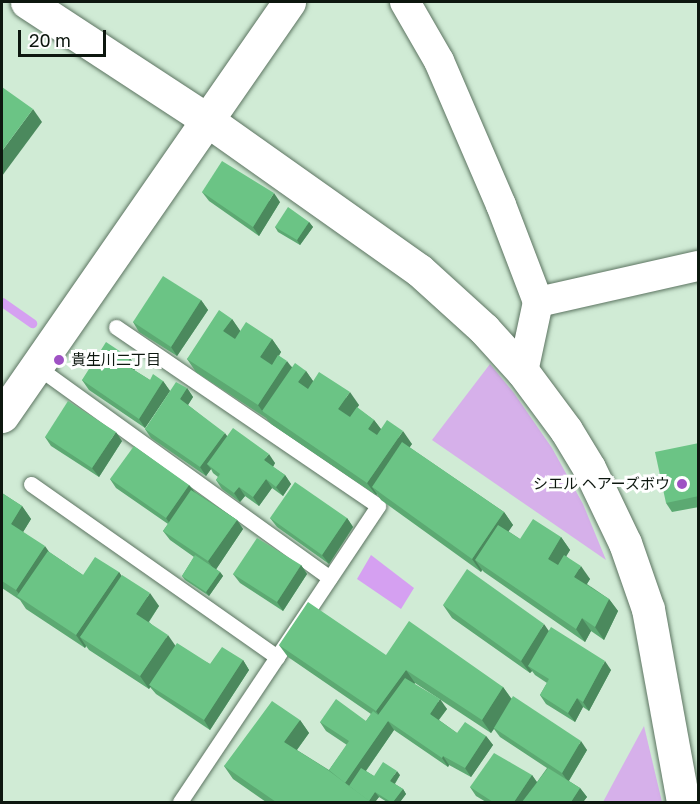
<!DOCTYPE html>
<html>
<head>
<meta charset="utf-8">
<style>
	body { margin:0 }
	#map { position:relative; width:700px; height:804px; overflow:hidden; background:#d0ebd5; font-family:"Golos Text","Noto Sans JP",sans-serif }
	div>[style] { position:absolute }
	.green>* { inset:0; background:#d6b0ea }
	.water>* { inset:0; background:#d5a0f1 }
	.stream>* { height:9px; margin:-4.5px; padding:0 4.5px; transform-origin:4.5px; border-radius:4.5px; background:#d5a0f1 }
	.roads { filter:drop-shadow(0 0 2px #5c7461) drop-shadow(0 0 2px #5c7461) }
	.lane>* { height:15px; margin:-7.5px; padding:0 7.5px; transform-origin:7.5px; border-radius:7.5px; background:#fff }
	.street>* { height:30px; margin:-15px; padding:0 15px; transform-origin:15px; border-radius:15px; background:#fff }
	.secondary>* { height:33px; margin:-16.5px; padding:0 16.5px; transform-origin:16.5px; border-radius:16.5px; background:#fff }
	.wall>* { inset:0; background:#5ca972 }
	.shaded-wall>* { inset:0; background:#4b895d }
	.building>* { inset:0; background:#6bc485 }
	.dots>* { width:16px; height:16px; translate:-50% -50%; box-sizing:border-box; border:3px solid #fff; border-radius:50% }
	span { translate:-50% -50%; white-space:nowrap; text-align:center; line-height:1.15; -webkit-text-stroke:6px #fff; paint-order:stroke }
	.poi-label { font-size:15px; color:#0d170f }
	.left { translate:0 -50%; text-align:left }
	.right { translate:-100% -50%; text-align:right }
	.frame { position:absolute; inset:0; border:3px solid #0d170f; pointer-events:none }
	.scale { position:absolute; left:18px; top:30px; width:88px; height:27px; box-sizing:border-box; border:3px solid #0d170f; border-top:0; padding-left:8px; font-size:18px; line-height:21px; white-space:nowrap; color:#0d170f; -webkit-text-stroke:4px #fff; paint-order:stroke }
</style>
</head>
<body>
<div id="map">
	<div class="green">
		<div style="clip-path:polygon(490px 364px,514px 393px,552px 448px,583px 504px,606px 560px,432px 440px)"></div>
		<div style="clip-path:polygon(644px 726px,662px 802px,603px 802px,618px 774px)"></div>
	</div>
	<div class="water">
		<div style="clip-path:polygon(371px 555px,414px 588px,401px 609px,357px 579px)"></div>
	</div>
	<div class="stream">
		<div style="left:2px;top:302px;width:37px;rotate:35deg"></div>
	</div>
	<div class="roads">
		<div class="lane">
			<div style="left:116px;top:327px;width:317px;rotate:34.3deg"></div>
			<div style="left:378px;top:506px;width:356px;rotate:123.8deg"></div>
			<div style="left:36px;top:366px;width:362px;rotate:35.8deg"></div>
			<div style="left:31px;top:484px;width:301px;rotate:35.1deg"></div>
		</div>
		<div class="street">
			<div style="left:405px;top:2px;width:68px;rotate:60deg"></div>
			<div style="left:439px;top:61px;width:157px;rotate:66.7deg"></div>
			<div style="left:501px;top:205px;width:104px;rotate:69.1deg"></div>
			<div style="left:538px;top:302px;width:72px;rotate:102.1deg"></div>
			<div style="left:538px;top:302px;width:164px;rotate:-12.7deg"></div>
		</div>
		<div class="secondary">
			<div style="left:27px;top:2px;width:215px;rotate:33.2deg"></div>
			<div style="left:207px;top:120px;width:260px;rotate:35.3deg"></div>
			<div style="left:419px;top:270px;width:88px;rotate:42.2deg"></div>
			<div style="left:484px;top:329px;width:58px;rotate:47.8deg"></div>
			<div style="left:523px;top:372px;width:72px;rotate:53.4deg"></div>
			<div style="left:566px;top:430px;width:44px;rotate:58.8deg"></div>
			<div style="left:589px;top:468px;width:83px;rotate:64.4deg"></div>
			<div style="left:625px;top:543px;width:70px;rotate:70.8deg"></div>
			<div style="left:648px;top:609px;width:196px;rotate:79.7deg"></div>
			<div style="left:2px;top:416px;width:504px;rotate:-55.27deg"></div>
		</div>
	</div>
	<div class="wall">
		<div style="clip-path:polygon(202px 192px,280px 202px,259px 236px,209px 201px)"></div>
		<div style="clip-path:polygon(309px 222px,313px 227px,300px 245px,278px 232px,275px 227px)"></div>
		<div style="clip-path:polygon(201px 300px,208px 310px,177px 356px,139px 332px,133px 322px)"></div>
		<div style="clip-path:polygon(232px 319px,240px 331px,272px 339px,281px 352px,279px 356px,292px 367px,306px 371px,313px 381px,359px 405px,357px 408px,374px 420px,381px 429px,412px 444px,409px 447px,504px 512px,513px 525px,508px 531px,520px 539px,561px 537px,570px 550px,566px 556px,590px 579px,587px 584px,609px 599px,618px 611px,604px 640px,591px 631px,585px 642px,484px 572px,482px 570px,481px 572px,381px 500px,377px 494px,376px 495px,271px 424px,266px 418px,196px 372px,187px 359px)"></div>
		<div style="clip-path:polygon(130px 358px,136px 367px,134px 370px,150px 380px,163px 381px,170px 391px,145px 428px,89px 390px,82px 380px)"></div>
		<div style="clip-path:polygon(187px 388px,193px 397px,188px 405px,227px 436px,275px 463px,273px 467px,285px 475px,291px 484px,283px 496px,272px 488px,259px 506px,245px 496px,240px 502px,222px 489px,216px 480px,218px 477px,213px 473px,211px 469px,206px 476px,151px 438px,145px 429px)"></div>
		<div style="clip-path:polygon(45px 437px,122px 441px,99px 477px,51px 446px)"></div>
		<div style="clip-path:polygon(699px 443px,699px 507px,672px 512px,666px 503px)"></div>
		<div style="clip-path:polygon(110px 479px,189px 485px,194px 491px,237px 520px,243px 529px,216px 569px,220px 572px,223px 576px,209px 596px,185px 580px,182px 576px,194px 557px,170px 540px,163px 531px,168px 524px,116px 488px)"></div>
		<div style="clip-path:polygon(2px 493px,22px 506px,31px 519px,23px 532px,49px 552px,83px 575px,119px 572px,121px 576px,159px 606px,149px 622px,175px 646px,210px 664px,243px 660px,249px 670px,210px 730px,156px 694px,150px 687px,149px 689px,89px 650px,86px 646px,85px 648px,26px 609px,20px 600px,2px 588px)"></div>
		<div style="clip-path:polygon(270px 518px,347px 518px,353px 527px,329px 564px,277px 527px)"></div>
		<div style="clip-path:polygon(301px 565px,307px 574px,283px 611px,240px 583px,233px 574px)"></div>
		<div style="clip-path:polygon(443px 605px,549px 631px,611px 670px,589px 711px,583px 707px,575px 722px,546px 704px,540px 695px,547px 683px,535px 675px,532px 671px,530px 673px,452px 618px)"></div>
		<div style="clip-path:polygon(279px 645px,386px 655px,503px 687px,511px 698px,587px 750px,569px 781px,580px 788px,587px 797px,583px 802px,486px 802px,476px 796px,470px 787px,532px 775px,537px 782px,547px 768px,500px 737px,494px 729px,491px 733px,415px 683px,414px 684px,447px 709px,439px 720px,457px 733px,486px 736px,493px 745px,471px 777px,449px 765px,448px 767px,394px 730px,366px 771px,374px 776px,400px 775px,395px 784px,403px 789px,406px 794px,400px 802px,387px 802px,379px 797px,375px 802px,266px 802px,233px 779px,224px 766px,300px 720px,309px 733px,297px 750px,329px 770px,347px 745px,326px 731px,320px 722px,366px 721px,371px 714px,288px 657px)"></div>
	</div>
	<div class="shaded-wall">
		<div style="clip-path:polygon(33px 109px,42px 122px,2px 176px,2px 151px)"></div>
		<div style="clip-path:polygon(274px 193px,280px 202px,259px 236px,253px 227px)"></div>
		<div style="clip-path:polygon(309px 222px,313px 227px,300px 245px,297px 240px)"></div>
		<div style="clip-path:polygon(201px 300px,208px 310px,177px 356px,171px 347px)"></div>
		<div style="clip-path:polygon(232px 319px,241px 332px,232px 344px,223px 331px)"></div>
		<div style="clip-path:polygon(272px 339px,281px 352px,269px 370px,260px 357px)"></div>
		<div style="clip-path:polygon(130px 358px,136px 367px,132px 374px,126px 365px)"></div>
		<div style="clip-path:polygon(287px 361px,296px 373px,263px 412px,258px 405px)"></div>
		<div style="clip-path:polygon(306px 371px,315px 384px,307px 395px,298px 382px)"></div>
		<div style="clip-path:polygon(163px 381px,170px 391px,145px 428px,139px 419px)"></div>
		<div style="clip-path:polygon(187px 388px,193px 397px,186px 408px,180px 399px)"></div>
		<div style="clip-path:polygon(350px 392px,359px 405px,347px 422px,338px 409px)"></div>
		<div style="clip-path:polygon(374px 420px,383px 432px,377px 442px,368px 429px)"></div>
		<div style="clip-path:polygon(403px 431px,412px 444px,379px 492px,372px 487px,377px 494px,376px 495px,367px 483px)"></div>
		<div style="clip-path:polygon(116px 432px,122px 441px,99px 477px,92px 468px)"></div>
		<div style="clip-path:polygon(225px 433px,231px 442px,207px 464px,211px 469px,206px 476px,200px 467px)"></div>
		<div style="clip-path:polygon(269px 454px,275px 463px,271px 470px,264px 460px)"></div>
		<div style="clip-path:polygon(285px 475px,291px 484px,283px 496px,276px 487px)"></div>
		<div style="clip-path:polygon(266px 479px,272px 488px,259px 506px,253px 497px)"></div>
		<div style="clip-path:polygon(189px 485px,196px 494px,172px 527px,166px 518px)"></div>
		<div style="clip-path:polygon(239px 487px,245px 496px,240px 502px,234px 493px)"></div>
		<div style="clip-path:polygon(22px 506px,31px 519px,20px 537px,11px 524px)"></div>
		<div style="clip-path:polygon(504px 512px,513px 525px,485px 566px,475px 560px,482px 570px,481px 572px,472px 559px)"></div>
		<div style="clip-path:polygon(347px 518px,353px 527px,329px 564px,322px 555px)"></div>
		<div style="clip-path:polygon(237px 520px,243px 529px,215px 571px,208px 561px)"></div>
		<div style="clip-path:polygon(561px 537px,570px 550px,557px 572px,548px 559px)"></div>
		<div style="clip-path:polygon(45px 546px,54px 559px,23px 599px,16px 590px)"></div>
		<div style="clip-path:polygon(301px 565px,307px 574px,283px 611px,277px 602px)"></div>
		<div style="clip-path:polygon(581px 566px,590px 579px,583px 590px,574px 577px)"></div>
		<div style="clip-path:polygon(119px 572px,128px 585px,80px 637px,86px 646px,85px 648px,76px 635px)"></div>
		<div style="clip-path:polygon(220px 572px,223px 576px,209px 596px,206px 592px)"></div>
		<div style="clip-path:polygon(150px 593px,159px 606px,145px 627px,136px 614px)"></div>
		<div style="clip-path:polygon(609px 599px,618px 611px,604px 640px,595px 627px)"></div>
		<div style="clip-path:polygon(582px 618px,591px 631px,585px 642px,576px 629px)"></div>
		<div style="clip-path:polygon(544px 624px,553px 637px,528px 666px,532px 671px,530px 673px,521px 661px)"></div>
		<div style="clip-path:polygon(168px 635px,177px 648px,149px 689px,140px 676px)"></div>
		<div style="clip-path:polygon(243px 660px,249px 670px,210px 730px,204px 720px)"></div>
		<div style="clip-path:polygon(605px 661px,611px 670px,589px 711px,583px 702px)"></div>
		<div style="clip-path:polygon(406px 670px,415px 683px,385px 724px,376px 711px)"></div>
		<div style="clip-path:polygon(503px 687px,512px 700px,491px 733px,482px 720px)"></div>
		<div style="clip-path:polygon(577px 698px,583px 707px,575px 722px,568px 713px)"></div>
		<div style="clip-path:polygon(440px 699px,447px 709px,436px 723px,430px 714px)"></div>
		<div style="clip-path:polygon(300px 720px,309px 733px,293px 755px,284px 742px)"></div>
		<div style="clip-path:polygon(388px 721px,394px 730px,351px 792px,344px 784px)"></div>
		<div style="clip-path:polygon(486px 736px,493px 745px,471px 777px,465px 768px)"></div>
		<div style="clip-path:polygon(581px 741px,587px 750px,568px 782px,562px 773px)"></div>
		<div style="clip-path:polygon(443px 756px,449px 765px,448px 767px,442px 758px)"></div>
		<div style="clip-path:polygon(397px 771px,400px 775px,393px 786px,390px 781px)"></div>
		<div style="clip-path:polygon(532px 775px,538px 784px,526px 802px,514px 802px)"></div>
		<div style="clip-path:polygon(580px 788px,587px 797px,583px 802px,571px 802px)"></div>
		<div style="clip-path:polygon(403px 789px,406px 794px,400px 802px,393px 802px)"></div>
		<div style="clip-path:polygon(375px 792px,379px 797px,375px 802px,368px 802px)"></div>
	</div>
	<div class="building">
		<div style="clip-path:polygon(2px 87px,33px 109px,2px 151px)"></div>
		<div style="clip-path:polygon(222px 161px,274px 193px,253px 227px,202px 192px)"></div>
		<div style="clip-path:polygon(288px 207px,309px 222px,297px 240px,275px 227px)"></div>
		<div style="clip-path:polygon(163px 276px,201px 300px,171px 347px,133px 322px)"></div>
		<div style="clip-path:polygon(219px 310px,232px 319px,223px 331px,235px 339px,246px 322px,272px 339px,260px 357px,272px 365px,278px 355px,287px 361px,258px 405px,187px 359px)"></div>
		<div style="clip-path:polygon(106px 342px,130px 358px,126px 365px,150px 380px,153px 374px,163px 381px,139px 419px,82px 380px)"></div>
		<div style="clip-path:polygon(295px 363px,306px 371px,298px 382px,308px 389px,319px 372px,350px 392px,338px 409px,350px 417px,357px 407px,374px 420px,368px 429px,377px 435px,387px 420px,403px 431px,367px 483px,262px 411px)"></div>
		<div style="clip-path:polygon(176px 382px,187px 388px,180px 399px,225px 433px,200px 467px,145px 429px)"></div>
		<div style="clip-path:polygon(68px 401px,116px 432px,92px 468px,45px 437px)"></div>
		<div style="clip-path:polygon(233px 428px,269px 454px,264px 460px,285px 475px,276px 487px,266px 479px,253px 497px,239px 487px,234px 493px,216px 480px,220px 474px,207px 464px)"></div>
		<div style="clip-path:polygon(402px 442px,504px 512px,472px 559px,372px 487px)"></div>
		<div style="clip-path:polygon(699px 443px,699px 496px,666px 503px,655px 452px)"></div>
		<div style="clip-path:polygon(134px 446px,189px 485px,166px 518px,110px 479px)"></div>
		<div style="clip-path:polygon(295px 482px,347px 518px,322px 555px,270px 518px)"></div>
		<div style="clip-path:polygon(191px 490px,237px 520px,208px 561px,163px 531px)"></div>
		<div style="clip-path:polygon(2px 493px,22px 506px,11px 524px,45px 546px,16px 590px,2px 581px)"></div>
		<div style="clip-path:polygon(533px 519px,561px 537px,548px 559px,558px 565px,564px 555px,581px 566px,574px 577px,609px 599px,595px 627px,582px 618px,576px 629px,475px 560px,498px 525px,520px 539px)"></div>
		<div style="clip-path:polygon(257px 538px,301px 565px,277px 602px,233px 574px)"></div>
		<div style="clip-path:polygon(48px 551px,83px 575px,95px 557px,119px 572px,76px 635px,17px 596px)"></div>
		<div style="clip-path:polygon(195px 555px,220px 572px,206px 592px,182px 576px)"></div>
		<div style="clip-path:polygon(467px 569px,544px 624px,521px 661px,443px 605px)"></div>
		<div style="clip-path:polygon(122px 575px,150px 593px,136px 614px,168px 635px,140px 676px,80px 637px)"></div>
		<div style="clip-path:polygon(308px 602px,386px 655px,409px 621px,503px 687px,482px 720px,406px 670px,376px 711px,279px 645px)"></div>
		<div style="clip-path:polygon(551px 627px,605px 661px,583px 702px,577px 698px,568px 713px,540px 695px,549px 679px,528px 666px)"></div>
		<div style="clip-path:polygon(177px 643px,210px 664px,222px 647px,243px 660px,204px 720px,149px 685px)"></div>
		<div style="clip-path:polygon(405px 678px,440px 699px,430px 714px,457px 733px,465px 722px,486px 736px,465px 768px,443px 756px,442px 758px,388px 721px,345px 783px,329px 770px,349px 741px,320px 722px,336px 699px,366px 721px,373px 711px,378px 715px)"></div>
		<div style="clip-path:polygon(513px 696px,581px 741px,562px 773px,494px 728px)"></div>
		<div style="clip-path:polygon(272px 701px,300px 720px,284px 742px,325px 768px,371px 802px,276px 802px,224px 766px)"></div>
		<div style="clip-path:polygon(494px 753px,532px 775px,514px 802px,493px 802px,470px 787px)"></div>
		<div style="clip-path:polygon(383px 762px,397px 771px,390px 781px,403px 789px,393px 802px,391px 802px,375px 792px,369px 801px,349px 786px,361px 768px,374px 776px)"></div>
		<div style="clip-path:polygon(548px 768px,580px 788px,571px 802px,522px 802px)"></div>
	</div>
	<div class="dots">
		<div style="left:59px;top:360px;background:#9f52c4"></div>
		<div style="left:682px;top:484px;background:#9f52c4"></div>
	</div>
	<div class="poi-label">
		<span class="left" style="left:71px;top:360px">貴生川二丁目</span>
		<span class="right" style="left:670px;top:484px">シエル ヘアーズボウ</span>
	</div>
	<div class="frame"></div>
	<div class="scale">20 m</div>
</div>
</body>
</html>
